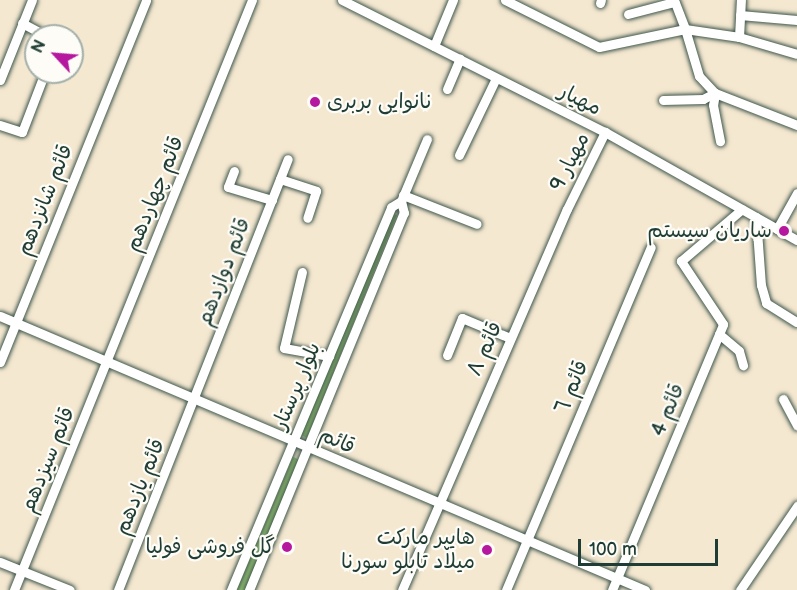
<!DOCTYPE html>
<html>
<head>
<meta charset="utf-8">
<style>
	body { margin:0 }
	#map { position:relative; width:797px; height:590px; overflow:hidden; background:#f5e8d1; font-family:"Balsamiq Sans","Playpen Sans Arabic",sans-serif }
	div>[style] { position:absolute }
	.green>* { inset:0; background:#96c573 }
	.roads { filter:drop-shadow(0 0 2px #3f574c) drop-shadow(0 0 2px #3f574c) }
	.minor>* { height:9px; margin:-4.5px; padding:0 4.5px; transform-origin:4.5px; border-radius:4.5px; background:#fff }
	.dots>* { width:16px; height:16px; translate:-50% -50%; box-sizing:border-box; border:3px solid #fdfcf7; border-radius:50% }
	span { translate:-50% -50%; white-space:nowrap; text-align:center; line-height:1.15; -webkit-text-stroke:4.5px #fdfcf7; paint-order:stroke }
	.street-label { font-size:21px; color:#1f3d34 }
	.poi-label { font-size:21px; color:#1f3d34 }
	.left { translate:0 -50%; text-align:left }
	.right { translate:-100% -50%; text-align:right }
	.north { position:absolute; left:24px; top:24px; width:60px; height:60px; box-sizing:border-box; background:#fdfcf7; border:2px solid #a4b0a9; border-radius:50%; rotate:296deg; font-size:16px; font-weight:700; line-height:24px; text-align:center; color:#1f3d34 }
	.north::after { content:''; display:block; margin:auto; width:21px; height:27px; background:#b5179e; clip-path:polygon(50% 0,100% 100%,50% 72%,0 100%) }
	.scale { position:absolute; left:578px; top:539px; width:140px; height:27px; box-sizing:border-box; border:3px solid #1f3d34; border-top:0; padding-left:8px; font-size:18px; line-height:21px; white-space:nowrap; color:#1f3d34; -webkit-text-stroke:4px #fdfcf7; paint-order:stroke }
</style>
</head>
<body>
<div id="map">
	<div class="green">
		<div style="clip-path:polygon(393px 214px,397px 215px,307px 438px,301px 435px)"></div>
		<div style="clip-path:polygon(293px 457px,300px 460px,245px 590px,237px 590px)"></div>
	</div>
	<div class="roads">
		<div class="minor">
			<div style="left:342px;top:0;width:294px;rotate:26.7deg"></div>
			<div style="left:605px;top:132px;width:220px;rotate:29.4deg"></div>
			<div style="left:505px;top:0;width:105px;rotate:26.6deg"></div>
			<div style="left:599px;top:47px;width:88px;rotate:-11.8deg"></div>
			<div style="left:685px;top:29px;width:49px;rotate:73.4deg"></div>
			<div style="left:699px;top:76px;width:23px;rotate:47deg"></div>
			<div style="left:715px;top:93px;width:88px;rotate:21.3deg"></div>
			<div style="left:674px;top:0;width:31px;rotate:69deg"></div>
			<div style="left:685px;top:29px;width:55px;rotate:8.4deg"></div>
			<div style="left:739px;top:37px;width:60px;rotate:16.3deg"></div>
			<div style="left:600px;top:3px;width:3px;rotate:-72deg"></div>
			<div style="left:628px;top:14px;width:48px;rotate:-14.6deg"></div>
			<div style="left:740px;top:15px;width:57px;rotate:5deg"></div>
			<div style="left:22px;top:23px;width:27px;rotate:28deg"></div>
			<div style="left:739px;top:37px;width:37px;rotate:-87deg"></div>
			<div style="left:434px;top:46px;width:50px;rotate:-67.6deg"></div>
			<div style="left:0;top:80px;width:86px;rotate:-68.2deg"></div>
			<div style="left:447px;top:89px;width:33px;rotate:-67deg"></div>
			<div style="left:715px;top:93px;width:12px;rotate:99deg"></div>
			<div style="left:713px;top:105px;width:37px;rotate:79deg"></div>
			<div style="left:663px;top:100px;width:40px;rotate:-1.4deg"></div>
			<div style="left:703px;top:99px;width:13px;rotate:-27deg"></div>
			<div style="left:0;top:125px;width:23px;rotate:18deg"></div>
			<div style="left:22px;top:132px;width:64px;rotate:-69deg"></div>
			<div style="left:459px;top:155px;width:85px;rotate:-64.3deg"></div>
			<div style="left:234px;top:171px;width:17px;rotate:111deg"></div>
			<div style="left:228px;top:187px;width:46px;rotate:16.5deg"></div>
			<div style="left:280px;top:179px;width:38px;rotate:18deg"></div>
			<div style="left:316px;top:191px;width:28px;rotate:108deg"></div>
			<div style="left:403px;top:195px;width:79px;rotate:21.4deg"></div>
			<div style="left:756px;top:217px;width:68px;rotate:85.8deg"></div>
			<div style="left:761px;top:285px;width:19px;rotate:74deg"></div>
			<div style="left:766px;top:303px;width:36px;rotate:32deg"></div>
			<div style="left:777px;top:229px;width:41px;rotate:-60.9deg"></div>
			<div style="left:302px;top:272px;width:78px;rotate:103.3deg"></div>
			<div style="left:284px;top:348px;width:46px;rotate:10.1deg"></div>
			<div style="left:0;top:316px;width:701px;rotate:23.02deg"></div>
			<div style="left:719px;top:334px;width:26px;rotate:40deg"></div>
			<div style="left:739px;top:351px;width:15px;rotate:74deg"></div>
			<div style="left:447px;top:355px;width:40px;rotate:-68deg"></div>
			<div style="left:462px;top:318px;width:52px;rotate:22.6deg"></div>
			<div style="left:0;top:362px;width:390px;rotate:-68deg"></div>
			<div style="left:783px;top:399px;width:30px;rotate:62deg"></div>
			<div style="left:0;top:562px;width:75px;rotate:21.8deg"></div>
			<div style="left:14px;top:590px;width:636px;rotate:-68.03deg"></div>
			<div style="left:118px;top:590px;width:463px;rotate:-68.5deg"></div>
			<div style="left:231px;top:590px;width:415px;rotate:-67.3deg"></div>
			<div style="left:391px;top:207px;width:12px;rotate:-31deg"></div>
			<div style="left:249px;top:590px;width:408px;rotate:-67.7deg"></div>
			<div style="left:404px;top:213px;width:12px;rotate:-104deg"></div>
			<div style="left:401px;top:201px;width:67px;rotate:-67.2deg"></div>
			<div style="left:402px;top:590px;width:415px;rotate:-66.6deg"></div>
			<div style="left:567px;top:209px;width:86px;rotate:-63.7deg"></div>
			<div style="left:506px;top:590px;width:372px;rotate:-67.1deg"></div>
			<div style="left:612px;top:590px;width:288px;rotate:-67.3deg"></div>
			<div style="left:723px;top:324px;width:76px;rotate:-123.7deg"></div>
			<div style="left:681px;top:261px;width:80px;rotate:-40.4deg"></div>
			<div style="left:740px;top:590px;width:102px;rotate:-55.8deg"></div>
		</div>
	</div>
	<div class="dots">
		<div style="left:315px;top:102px;background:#b5179e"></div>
		<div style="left:784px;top:231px;background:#b5179e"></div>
		<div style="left:287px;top:547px;background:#b5179e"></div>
		<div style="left:487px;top:550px;background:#b5179e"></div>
	</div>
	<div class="street-label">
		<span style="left:580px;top:100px;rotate:27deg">مهیار</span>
		<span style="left:570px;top:162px;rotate:-63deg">مهیار 9</span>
		<span style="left:155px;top:194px;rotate:-68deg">قائم چهاردهم</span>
		<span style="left:45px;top:200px;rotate:-68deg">قائم شانزدهم</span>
		<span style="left:224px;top:272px;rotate:-69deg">قائم دوازدهم</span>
		<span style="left:485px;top:349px;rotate:-66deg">قائم ٨</span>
		<span style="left:297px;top:386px;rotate:-67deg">بلوار پرستار</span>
		<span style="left:572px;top:387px;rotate:-67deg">قائم ٦</span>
		<span style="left:668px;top:410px;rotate:-67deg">قائم 4</span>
		<span style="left:337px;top:441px;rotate:24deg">قائم</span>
		<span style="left:48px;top:460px;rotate:-68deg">قائم سیزدهم</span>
		<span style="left:140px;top:487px;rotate:-68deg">قائم یازدهم</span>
	</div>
	<div class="poi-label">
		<span class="left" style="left:327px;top:102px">نانوایی بربری</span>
		<span class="right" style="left:772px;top:231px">ساریان سیستم</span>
		<span class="right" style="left:475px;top:550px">هایپر مارکت<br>میلاد تابلو سورنا</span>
		<span class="right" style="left:275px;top:547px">گل فروشی فولیا</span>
	</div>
	<div class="north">N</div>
	<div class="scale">100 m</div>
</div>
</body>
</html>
